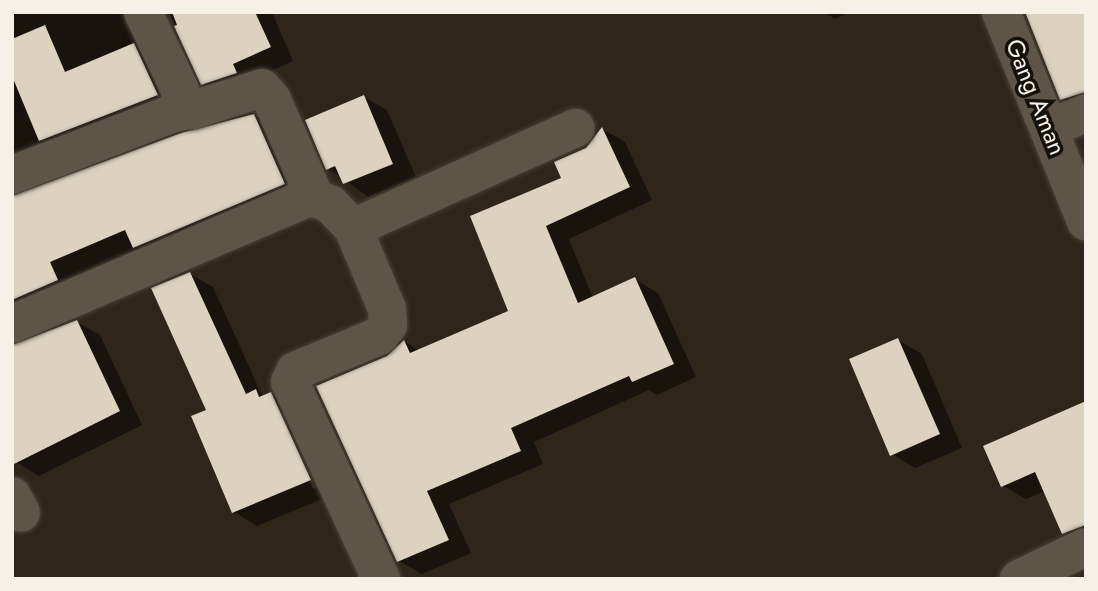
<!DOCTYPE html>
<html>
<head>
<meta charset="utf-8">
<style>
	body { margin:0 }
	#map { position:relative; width:1098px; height:591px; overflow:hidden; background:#2e2719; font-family:Jost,sans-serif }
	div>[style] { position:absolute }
	.shadow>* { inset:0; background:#0007 }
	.building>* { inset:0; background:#dbd3c0 }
	.roads { filter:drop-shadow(0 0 2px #474236) drop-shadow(0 0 2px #474236) }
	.street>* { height:38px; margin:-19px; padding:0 19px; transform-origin:19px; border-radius:19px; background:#5d5646 }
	span { translate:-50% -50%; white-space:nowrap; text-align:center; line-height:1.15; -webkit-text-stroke:7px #13110a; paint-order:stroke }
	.street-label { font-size:24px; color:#f6f1e8 }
	.frame { position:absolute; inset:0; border:14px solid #f6f1e8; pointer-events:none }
</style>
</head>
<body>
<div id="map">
	<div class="shadow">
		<div style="clip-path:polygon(154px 12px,182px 110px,15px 186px,16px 197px,254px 115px,279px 130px,309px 198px,160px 262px,138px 249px,74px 276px,82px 295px,12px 311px,12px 13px)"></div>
		<div style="clip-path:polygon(169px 12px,272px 12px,293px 61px,255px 78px,226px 97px,202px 83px)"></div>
		<div style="clip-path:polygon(824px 12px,849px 12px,835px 19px)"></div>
		<div style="clip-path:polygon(1086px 12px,1086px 112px,1062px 99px)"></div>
		<div style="clip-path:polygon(364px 97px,387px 110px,416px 177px,368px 197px,328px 168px)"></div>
		<div style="clip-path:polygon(602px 129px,625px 142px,652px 200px,569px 239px,593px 298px,635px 279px,658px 293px,696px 377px,657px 395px,649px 390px,534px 442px,543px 464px,449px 504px,471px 553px,422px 574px,399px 561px,388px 358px,405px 342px,420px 351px,511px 312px,564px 179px)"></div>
		<div style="clip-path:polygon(evenodd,190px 274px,213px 287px,262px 395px,271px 394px,294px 408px,334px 494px,257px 526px,234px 512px,208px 411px,190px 274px,275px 406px,279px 406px,317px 487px,313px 489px,275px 406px)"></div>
		<div style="clip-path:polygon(77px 322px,100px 335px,142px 425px,39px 476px,16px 462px)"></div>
		<div style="clip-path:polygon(898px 340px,922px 354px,962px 448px,915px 468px,891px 454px)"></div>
		<div style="clip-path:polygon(1086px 403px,1086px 546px,1064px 533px,1045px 491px,1026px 499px,1003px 486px)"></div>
	</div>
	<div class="building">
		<div style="clip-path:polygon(172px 12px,255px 12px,271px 47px,233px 64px,237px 73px,201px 85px,174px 26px,177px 25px)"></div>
		<div style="clip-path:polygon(1025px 12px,1086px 12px,1086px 92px,1060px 100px)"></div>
		<div style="clip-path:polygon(45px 25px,65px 72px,134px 43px,158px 95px,39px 141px,12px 76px,12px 39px)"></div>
		<div style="clip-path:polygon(364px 95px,393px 164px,343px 184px,335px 166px,326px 170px,305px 120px)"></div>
		<div style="clip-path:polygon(254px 114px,285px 184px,133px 248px,125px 230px,50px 262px,58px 280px,12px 300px,12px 196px,181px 133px)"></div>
		<div style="clip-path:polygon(602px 127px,630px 187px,546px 226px,578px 303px,635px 277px,674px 364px,632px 382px,629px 376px,511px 428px,521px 451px,427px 491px,449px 540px,397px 562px,316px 386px,387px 356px,404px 340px,410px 353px,508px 311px,470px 216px,561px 178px,554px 162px,586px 148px)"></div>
		<div style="clip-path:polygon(190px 272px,246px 394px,256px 389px,259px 397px,271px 392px,311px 480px,232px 513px,191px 416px,206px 410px,151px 288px)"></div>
		<div style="clip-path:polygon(77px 320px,120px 411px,12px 465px,12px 345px)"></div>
		<div style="clip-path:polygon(898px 338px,940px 434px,890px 456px,849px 359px)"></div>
		<div style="clip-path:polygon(1086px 401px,1086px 525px,1062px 534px,1035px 472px,1001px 487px,983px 446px)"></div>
	</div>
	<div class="roads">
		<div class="street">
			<div style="left:1001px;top:12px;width:226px;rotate:67.9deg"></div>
			<div style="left:176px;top:112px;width:17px;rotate:-7deg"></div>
			<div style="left:193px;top:110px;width:72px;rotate:-17.7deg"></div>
			<div style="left:262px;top:88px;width:16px;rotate:50deg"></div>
			<div style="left:272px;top:100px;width:107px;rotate:66.3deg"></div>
			<div style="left:1049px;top:128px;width:40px;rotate:-22deg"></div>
			<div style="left:12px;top:175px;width:176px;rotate:-21deg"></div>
			<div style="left:176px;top:112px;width:9px;rotate:-58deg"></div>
			<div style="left:181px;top:104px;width:14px;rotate:-94deg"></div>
			<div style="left:180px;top:90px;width:86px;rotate:-115.4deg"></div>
			<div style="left:353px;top:228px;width:244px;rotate:-24.2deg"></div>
			<div style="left:12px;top:324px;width:319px;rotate:-23.1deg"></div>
			<div style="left:305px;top:199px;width:10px;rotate:-6deg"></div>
			<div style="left:315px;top:198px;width:16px;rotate:22deg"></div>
			<div style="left:330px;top:204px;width:33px;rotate:46deg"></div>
			<div style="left:353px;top:228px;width:88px;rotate:67.2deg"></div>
			<div style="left:387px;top:309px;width:16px;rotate:86deg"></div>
			<div style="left:388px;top:325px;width:14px;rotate:129deg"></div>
			<div style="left:379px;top:336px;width:91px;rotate:157.4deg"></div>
			<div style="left:295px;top:371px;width:12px;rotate:114deg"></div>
			<div style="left:290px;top:382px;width:217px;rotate:65.2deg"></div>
			<div style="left:12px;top:496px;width:19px;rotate:62deg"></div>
			<div style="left:1019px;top:579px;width:74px;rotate:-25.5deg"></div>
		</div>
	</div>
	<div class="street-label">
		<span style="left:1036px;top:97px;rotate:68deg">Gang Aman</span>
	</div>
	<div class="frame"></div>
</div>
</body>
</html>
